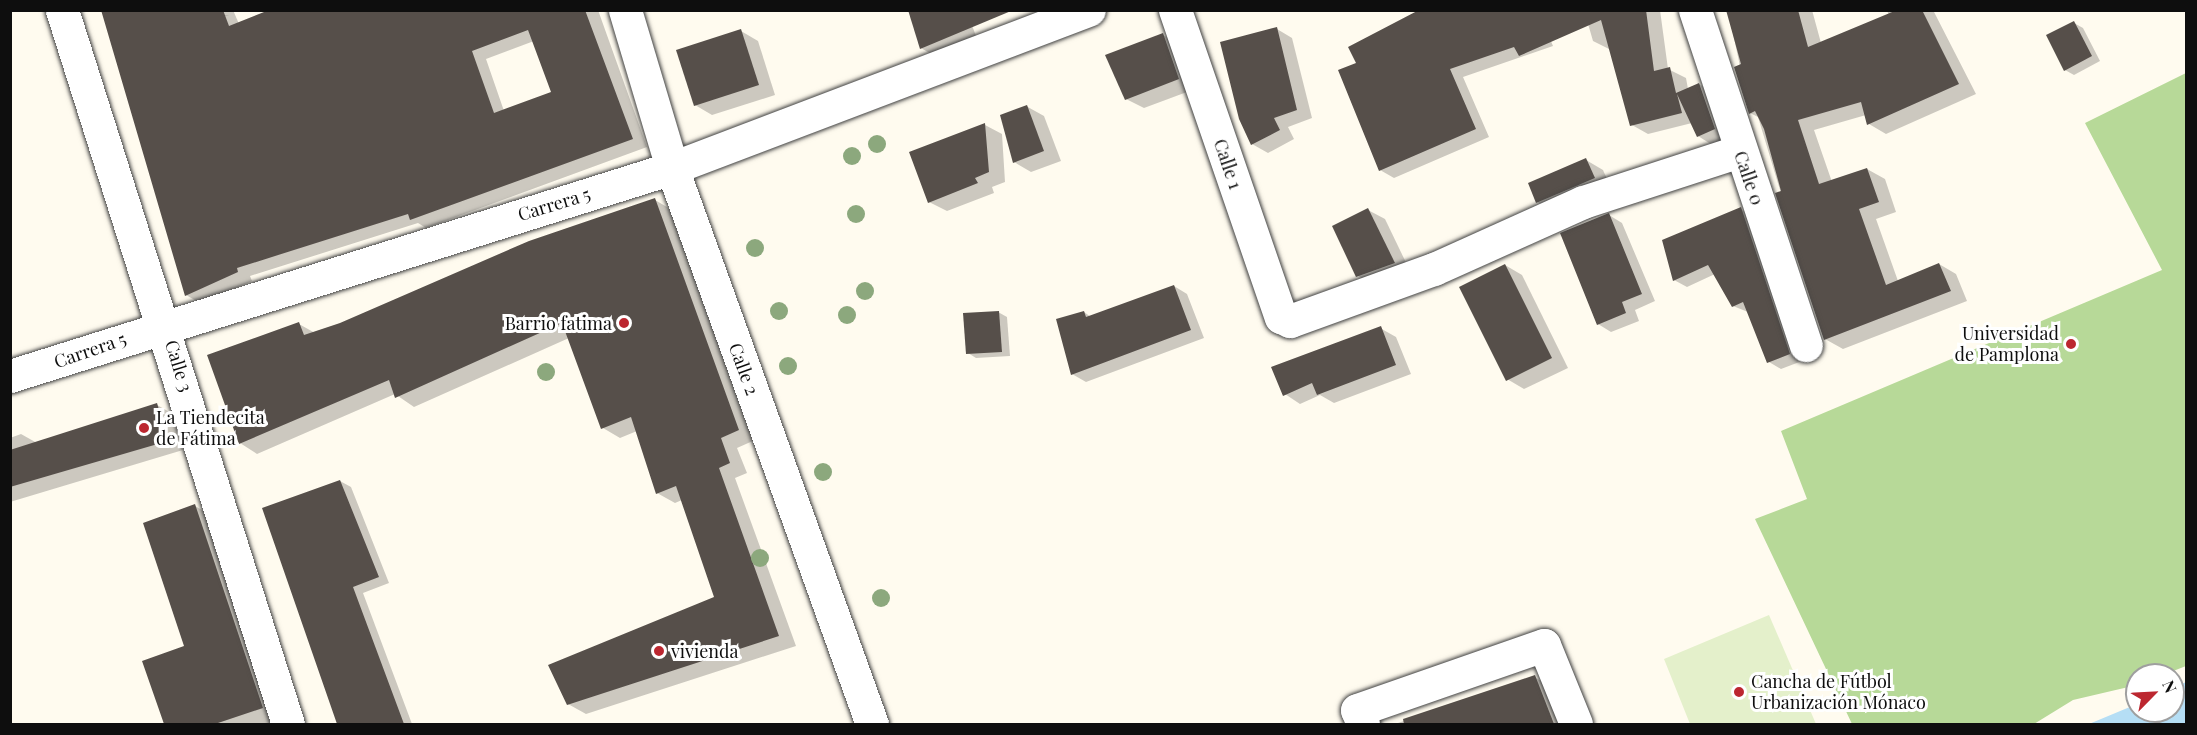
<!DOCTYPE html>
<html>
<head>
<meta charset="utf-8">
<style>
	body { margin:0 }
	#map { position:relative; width:2197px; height:735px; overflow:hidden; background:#fffbef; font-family:"Playfair Display",serif }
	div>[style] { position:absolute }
	.forest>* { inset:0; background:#b7d998 }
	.pitch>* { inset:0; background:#e4f0cb }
	.water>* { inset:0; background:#b5def5 }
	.shadow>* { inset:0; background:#0003 }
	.building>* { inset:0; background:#564f4a }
	.roads { filter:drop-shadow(0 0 2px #414141) drop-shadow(0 0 2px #414141) }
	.minor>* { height:33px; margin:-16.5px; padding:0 16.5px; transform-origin:16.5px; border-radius:16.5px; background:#fff }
	.trees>* { width:18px; height:18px; margin:-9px; border-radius:50%; background:#8ca87d }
	.dots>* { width:16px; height:16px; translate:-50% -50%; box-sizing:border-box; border:3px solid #fff; border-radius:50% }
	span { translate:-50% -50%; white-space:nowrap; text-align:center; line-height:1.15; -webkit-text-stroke:6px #fff; paint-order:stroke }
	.street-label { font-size:18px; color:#0e0e0e }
	.poi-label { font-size:18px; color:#0e0e0e }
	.right { translate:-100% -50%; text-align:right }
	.left { translate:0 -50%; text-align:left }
	.frame { position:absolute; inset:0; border:12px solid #0e0e0e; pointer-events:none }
	.north { position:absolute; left:2125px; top:663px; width:60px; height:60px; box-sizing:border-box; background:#fff; border:2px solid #9f9f9f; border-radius:50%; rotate:66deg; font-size:16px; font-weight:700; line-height:24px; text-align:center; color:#0e0e0e }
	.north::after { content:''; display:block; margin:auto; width:21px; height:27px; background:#bc2730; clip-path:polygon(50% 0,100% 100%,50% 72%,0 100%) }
</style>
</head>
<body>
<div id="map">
	<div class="forest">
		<div style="clip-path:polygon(2186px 73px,2186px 666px,2163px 675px,2137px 675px,2137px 685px,2073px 700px,2034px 724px,1852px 724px,1755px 519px,1807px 499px,1781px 431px,2162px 270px,2085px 123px)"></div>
	</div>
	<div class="pitch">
		<div style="clip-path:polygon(1769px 615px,1816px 724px,1690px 724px,1664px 659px)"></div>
	</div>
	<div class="water">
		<div style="clip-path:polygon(2186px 682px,2186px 724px,2089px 724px,2137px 704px,2137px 711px,2173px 711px,2173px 688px)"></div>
	</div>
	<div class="shadow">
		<div style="clip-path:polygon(evenodd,103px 10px,233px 10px,239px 24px,280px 10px,598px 10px,647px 147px,426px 228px,418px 223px,250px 276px,252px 281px,200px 303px,186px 295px,103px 10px,534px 41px,553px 93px,504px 111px,486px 59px,534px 41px)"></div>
		<div style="clip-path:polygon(966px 10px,978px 41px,938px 58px,921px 48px)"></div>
		<div style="clip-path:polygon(1538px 10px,1553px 46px,1463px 77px,1489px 137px,1394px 178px,1380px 170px,1358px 64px)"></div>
		<div style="clip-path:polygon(1584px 10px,1660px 10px,1668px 69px,1686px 78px,1688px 89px,1699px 84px,1715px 94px,1730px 138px,1714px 146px,1698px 136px,1692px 123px,1648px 134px,1632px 125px,1611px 50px,1593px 41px)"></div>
		<div style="clip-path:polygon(1728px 10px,1812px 10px,1821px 43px,1889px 16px,1887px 10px,1933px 10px,1976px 94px,1886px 134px,1869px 124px,1866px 115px,1814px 130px,1832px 182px,1867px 169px,1885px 179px,1896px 212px,1876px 219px,1898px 281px,1939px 264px,1956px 274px,1967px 301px,1843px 349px,1825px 339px,1758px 117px,1750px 113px)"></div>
		<div style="clip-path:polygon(2074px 23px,2083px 28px,2100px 61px,2074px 75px,2065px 70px)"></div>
		<div style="clip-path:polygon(1277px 29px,1292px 38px,1312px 118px,1288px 127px,1294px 139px,1268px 153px,1252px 144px)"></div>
		<div style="clip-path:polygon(741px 31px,758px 41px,775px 95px,712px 115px,695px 105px)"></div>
		<div style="clip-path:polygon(1163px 35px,1180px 45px,1195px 89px,1144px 108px,1126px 99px)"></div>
		<div style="clip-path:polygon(1026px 106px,1044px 116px,1061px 161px,1031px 172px,1014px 162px)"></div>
		<div style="clip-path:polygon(985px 125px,1002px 134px,1005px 182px,992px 187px,994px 193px,947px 211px,929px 202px)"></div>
		<div style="clip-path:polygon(1586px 160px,1603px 170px,1611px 188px,1554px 211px,1537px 202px)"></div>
		<div style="clip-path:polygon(655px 200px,672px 210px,755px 440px,737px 448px,747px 473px,735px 478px,796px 646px,586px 714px,568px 704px,716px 598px,682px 500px,675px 503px,657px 493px,637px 431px,620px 438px,603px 428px,569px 338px,414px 407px,395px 394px,257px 454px,240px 443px,299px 324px,315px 333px,340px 324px)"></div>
		<div style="clip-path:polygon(1740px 209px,1753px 216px,1802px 361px,1781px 369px,1769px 362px,1748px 312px,1733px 306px,1715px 274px,1687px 287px,1674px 280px)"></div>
		<div style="clip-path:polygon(1368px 210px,1385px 219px,1411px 273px,1375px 286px,1358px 276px)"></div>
		<div style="clip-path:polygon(1609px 215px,1622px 223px,1655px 301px,1635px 310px,1639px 321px,1611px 332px,1598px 324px)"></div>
		<div style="clip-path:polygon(1505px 265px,1522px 275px,1568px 368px,1524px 389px,1507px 379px)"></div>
		<div style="clip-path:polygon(1174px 286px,1187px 294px,1204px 338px,1086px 382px,1072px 374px,1084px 312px,1091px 317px)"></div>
		<div style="clip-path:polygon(998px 312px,1007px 317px,1010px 356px,976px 358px,968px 353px)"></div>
		<div style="clip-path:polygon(1380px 328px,1396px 337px,1411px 374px,1334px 403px,1320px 395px,1300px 404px,1285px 394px)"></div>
		<div style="clip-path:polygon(157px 405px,173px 414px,183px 450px,10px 502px,10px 438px,21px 434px,37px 443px)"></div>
		<div style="clip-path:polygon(340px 481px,351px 487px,389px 583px,363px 593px,412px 724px,338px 724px,264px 509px)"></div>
		<div style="clip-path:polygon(195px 506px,216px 518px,284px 720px,270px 724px,165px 724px,143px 662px,186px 647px)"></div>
		<div style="clip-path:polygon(1534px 677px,1563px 693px,1576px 724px,1395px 724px)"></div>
	</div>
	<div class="building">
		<div style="clip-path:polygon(evenodd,101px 10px,223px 10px,229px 26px,269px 10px,585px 10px,633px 139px,410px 220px,408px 214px,237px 268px,238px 272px,185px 296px,101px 10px,528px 30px,551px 92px,494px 113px,472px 51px,528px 30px)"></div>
		<div style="clip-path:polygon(908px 10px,1011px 10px,1011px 11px,920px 49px)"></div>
		<div style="clip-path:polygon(1419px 10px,1646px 10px,1654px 71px,1670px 67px,1676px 93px,1699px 83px,1715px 129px,1697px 137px,1677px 94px,1682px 113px,1630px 126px,1601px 20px,1519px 56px,1514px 47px,1450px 69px,1476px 129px,1379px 171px,1338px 70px,1356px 63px,1348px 47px)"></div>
		<div style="clip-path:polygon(1726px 10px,1798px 10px,1808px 47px,1897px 10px,1922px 10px,1959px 84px,1867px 125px,1861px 102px,1798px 120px,1819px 184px,1867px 168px,1879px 202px,1859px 209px,1886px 285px,1939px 263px,1951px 291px,1824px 340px,1775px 193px,1781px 191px,1764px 129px,1755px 111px,1749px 114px,1734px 67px,1741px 64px)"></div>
		<div style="clip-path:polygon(2074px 21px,2092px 56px,2064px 71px,2046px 35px)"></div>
		<div style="clip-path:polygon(1277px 27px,1297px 110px,1274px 118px,1280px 130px,1251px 145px,1239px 119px,1220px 42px)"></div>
		<div style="clip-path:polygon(741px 29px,759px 85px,694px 106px,676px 50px)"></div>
		<div style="clip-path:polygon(1163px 33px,1179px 79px,1125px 100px,1105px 55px)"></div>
		<div style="clip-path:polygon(1027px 105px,1044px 151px,1013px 163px,1000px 115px)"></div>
		<div style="clip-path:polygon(985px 123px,989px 172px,975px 178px,978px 183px,928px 203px,909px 152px)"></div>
		<div style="clip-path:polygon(1586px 158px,1595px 178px,1536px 203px,1528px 183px)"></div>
		<div style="clip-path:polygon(655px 198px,739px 430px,721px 438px,730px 463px,719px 468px,779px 636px,567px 705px,548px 665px,714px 597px,676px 486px,656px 494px,631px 417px,601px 429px,562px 323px,395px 398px,389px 380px,239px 444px,207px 355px,299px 322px,304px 335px,340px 323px,529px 241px)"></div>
		<div style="clip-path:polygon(1741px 207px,1790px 354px,1767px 363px,1743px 302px,1732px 307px,1708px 265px,1673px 281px,1662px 240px)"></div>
		<div style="clip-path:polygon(1368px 208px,1395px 263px,1356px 277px,1332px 226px)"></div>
		<div style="clip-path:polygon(1609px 213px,1642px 294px,1622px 302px,1626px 313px,1597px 325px,1560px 233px)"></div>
		<div style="clip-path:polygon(1505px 264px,1552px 358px,1506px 381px,1459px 287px)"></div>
		<div style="clip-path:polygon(1174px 285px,1191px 330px,1071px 375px,1056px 319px,1084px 311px,1086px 317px)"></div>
		<div style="clip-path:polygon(999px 311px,1002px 352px,966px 354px,963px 313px)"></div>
		<div style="clip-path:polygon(1381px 326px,1396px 365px,1317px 395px,1312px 383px,1283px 396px,1271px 367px)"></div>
		<div style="clip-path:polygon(157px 403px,168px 441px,10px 487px,10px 450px)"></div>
		<div style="clip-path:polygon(340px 480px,379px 577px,353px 587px,404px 724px,337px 724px,262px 508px)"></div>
		<div style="clip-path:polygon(195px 504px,263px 708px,215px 724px,164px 724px,142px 661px,184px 646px,143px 523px)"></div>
		<div style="clip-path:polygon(1535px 675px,1554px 724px,1404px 724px,1403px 719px)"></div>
	</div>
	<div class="roads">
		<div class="minor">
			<div style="left:62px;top:10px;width:749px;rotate:72.44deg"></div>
			<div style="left:625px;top:10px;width:165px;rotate:73.4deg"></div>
			<div style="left:672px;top:168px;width:591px;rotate:70.22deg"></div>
			<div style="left:1175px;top:10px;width:325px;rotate:71deg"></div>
			<div style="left:1281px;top:317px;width:10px;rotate:24deg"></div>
			<div style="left:1290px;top:321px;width:153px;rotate:-19.9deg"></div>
			<div style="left:1434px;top:269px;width:163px;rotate:-24.2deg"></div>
			<div style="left:1583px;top:202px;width:165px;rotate:-18deg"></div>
			<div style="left:1695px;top:10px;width:353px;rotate:71.7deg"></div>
			<div style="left:10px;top:376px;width:694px;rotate:-17.44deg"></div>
			<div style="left:672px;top:168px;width:446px;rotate:-20.8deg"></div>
			<div style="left:1363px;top:724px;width:15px;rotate:-113deg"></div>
			<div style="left:1357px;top:710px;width:198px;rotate:-19.2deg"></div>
			<div style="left:1544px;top:645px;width:85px;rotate:67.9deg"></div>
		</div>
	</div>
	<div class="trees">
		<div style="left:877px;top:144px"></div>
		<div style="left:852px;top:156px"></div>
		<div style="left:856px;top:214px"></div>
		<div style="left:755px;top:248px"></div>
		<div style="left:865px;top:291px"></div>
		<div style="left:779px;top:311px"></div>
		<div style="left:847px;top:315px"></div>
		<div style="left:788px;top:366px"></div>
		<div style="left:546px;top:372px"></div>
		<div style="left:823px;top:472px"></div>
		<div style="left:760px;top:558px"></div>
		<div style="left:881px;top:598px"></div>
	</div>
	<div class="dots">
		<div style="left:624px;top:323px;background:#bc2730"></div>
		<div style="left:2071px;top:344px;background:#bc2730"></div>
		<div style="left:144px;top:428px;background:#bc2730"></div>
		<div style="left:659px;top:651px;background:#bc2730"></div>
		<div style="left:1739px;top:692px;background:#bc2730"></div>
	</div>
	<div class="street-label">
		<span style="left:1228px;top:164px;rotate:71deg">Calle 1</span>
		<span style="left:1749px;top:178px;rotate:71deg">Calle 0</span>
		<span style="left:554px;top:204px;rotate:-17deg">Carrera 5</span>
		<span style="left:90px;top:350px;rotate:-19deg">Carrera 5</span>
		<span style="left:179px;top:366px;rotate:73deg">Calle 3</span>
		<span style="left:744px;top:369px;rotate:70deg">Calle 2</span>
	</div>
	<div class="poi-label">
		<span class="right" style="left:612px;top:323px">Barrio fatima</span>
		<span class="right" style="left:2059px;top:344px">Universidad<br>de Pamplona</span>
		<span class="left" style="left:156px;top:428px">La Tiendecita<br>de Fátima</span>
		<span class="left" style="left:671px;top:651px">vivienda</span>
		<span class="left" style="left:1751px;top:692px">Cancha de Fútbol<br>Urbanización Mónaco</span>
	</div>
	<div class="frame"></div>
	<div class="north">N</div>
</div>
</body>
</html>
